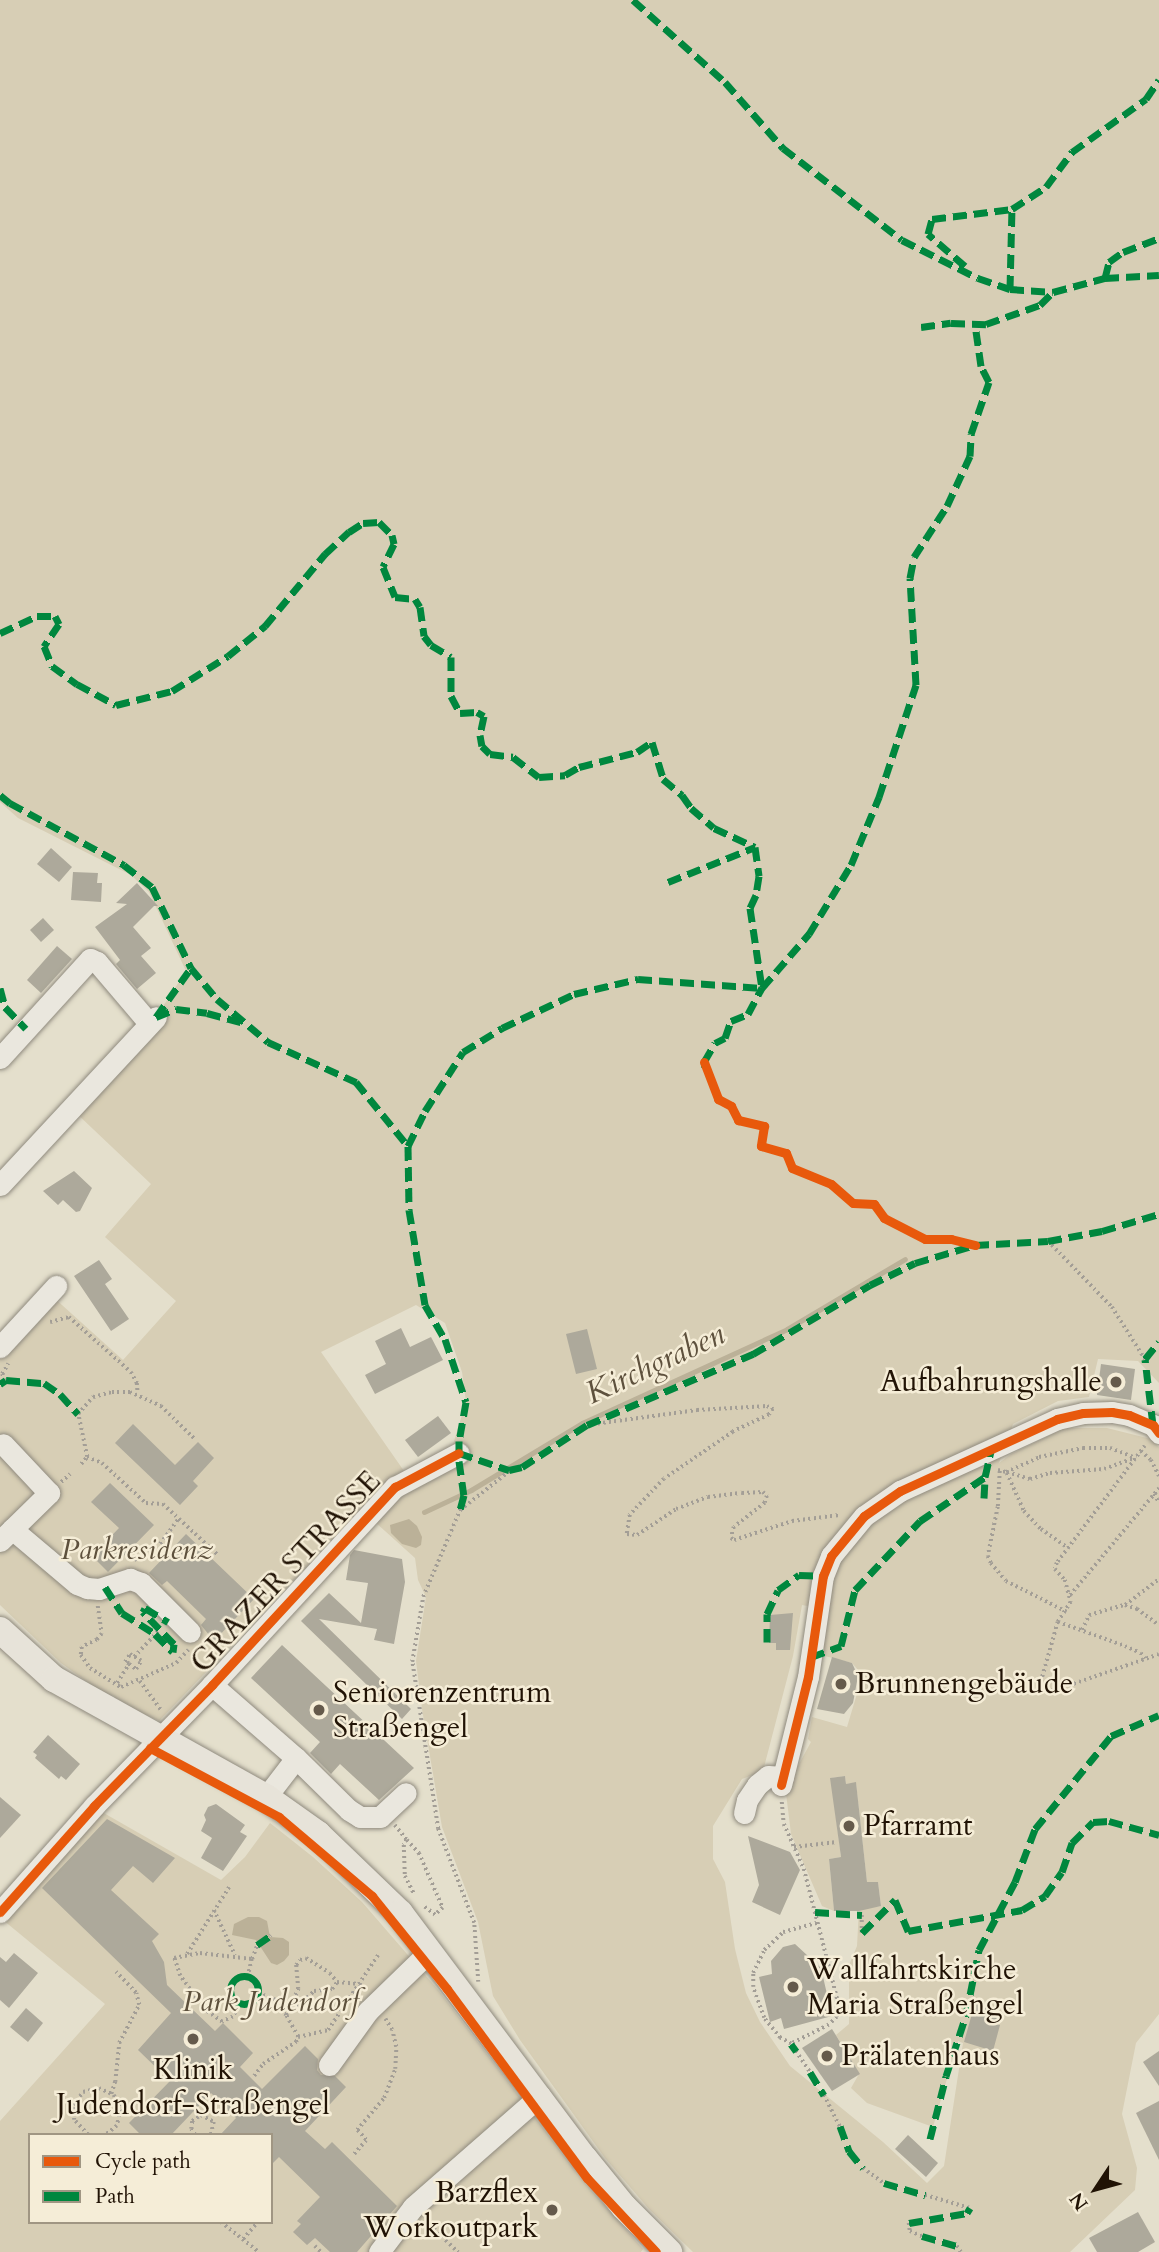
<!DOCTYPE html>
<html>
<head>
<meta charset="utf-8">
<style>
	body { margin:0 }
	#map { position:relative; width:1159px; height:2252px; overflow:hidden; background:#e4dfcc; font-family:Cardo,serif }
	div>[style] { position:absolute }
	.green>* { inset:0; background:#d7ceb5 }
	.water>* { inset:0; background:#bbb198 }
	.stream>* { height:5px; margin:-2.5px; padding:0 2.5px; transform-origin:2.5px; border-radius:2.5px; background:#bbb198 }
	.building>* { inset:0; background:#ada99b }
	.path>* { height:3.5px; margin-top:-1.75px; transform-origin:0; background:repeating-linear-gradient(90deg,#a39e96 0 2px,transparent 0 5.5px) }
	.roads { filter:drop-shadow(0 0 2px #8f8a7e) drop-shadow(0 0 2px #8f8a7e) }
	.minor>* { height:21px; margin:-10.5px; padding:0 10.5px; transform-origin:10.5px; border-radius:10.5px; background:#eae7de }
	.major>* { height:26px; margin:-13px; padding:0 13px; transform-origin:13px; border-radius:13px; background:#e7e3d9 }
	.quiet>* { height:7px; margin-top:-3.5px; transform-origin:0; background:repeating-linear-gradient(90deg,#00873e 0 14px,transparent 0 21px) }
	.quiet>.ring { margin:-3.5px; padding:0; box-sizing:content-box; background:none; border:7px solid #00873e; border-radius:50% }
	.cycleway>* { height:9px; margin:-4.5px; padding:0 4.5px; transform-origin:4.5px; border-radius:4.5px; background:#e8590c }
	.dots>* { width:19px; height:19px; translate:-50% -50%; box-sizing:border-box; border:4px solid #f5edd7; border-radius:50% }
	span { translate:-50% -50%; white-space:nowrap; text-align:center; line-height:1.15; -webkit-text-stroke:5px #f5edd7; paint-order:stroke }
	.poi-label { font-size:30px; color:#211305 }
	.right { translate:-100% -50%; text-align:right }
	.left { translate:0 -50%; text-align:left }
	.park-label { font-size:30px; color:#5d503c; font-style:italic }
	.street-label { font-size:30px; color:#211305 }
	.water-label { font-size:32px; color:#5e513d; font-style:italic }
	.legend { position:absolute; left:28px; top:2133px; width:245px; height:91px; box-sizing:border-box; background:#f5edd7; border:2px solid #a09683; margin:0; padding:9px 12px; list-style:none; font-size:21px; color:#211305 }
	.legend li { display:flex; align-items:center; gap:14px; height:35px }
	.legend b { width:35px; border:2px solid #a09683 }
	.north { position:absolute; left:1061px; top:2154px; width:70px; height:70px; -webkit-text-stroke:5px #f5edd7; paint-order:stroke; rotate:234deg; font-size:19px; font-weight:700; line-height:28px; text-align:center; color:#211305 }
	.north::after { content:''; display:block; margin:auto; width:24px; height:32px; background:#211305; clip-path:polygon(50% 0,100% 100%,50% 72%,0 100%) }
</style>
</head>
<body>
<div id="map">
	<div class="green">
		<div style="clip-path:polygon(evenodd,0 0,1159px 0,1159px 1383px,1138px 1361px,1098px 1359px,1089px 1397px,1058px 1401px,1013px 1424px,999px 1463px,1011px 1454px,1065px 1428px,1107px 1428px,1151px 1439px,1159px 1447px,1159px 2014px,1136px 2043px,1122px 2114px,1137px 2168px,1135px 2190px,1070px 2252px,693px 2252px,649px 2209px,605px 2158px,520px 2040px,493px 1996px,478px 1922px,442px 1827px,422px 1709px,416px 1661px,426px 1597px,418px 1580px,415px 1558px,365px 1513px,331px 1542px,159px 1721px,116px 1701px,114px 1696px,104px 1694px,61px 1663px,0 1605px,0 1350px,52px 1296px,123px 1360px,176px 1301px,105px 1237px,151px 1184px,74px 1111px,156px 1017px,186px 971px,149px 892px,131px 875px,18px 818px,0 802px,0 0,416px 1305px,445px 1323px,462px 1372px,466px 1402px,451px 1451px,404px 1471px,321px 1352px,416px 1305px,0 0,802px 1605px,818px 1608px,821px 1655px,852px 1663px,859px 1671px,859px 1687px,847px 1727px,812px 1717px,808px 1739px,811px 1742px,793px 1775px,793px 1786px,785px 1785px,791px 1834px,822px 1906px,834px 1911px,829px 1859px,841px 1857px,831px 1778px,845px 1776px,846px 1784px,856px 1783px,867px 1882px,878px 1882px,881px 1906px,859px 1909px,857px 1946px,849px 1965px,849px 2024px,836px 2035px,859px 2074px,851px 2088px,867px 2103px,933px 2127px,958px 2041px,963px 2043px,944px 2166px,927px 2183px,883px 2142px,790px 2066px,760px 2022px,746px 1993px,735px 1949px,725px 1882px,713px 1859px,713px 1826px,742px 1779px,763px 1771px,793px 1656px,802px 1605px)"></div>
		<div style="clip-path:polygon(evenodd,102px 1812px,221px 1880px,245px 1857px,270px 1823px,313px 1857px,362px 1902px,439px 1991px,584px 2182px,643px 2249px,641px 2252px,0 2252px,0 2121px,105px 2004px,3px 1920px,102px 1812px,30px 2135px,271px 2135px,271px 2222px,30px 2222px,30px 2135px)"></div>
	</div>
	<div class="water">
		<div style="clip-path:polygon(409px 1519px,417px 1526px,422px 1537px,421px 1545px,416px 1548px,402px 1544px,391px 1533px,390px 1525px)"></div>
		<div style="clip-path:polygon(248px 1917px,259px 1917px,267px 1921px,270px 1937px,283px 1938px,289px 1942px,289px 1955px,284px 1961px,277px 1965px,271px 1963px,256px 1940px,232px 1935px,234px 1924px)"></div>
	</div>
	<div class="stream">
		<div style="left:424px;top:1512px;width:52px;rotate:-25.1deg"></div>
		<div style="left:471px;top:1490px;width:130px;rotate:-31.1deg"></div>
		<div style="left:582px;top:1423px;width:226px;rotate:-24.6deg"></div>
		<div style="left:787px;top:1329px;width:137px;rotate:-30.7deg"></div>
	</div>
	<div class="building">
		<div style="clip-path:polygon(51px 848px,72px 867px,59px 882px,37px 864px)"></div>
		<div style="clip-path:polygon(73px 872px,98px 873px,97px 883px,102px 883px,101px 902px,71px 900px)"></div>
		<div style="clip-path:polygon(137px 883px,158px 906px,154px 906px,133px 927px,151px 948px,141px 956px,156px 973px,137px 989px,116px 964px,120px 960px,95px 927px,127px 904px,116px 903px)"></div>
		<div style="clip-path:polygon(43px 918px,54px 930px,41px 942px,30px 930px)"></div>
		<div style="clip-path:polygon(57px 946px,72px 959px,41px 993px,27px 980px)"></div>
		<div style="clip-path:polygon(74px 1171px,92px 1188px,80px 1211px,76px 1212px,63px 1200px,58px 1205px,43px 1191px)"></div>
		<div style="clip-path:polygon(99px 1260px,112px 1279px,105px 1284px,129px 1319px,111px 1331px,74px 1276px)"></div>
		<div style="clip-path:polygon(401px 1328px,410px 1347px,431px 1337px,443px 1360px,375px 1394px,365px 1375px,386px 1364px,375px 1341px)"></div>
		<div style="clip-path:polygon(587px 1329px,597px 1369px,576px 1374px,566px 1334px)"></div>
		<div style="clip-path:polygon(1101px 1364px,1135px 1369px,1131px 1400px,1097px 1395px)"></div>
		<div style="clip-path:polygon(438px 1416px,451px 1433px,418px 1457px,405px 1440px)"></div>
		<div style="clip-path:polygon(133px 1424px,175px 1465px,198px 1442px,214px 1458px,193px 1481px,198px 1486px,180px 1505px,115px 1443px)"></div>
		<div style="clip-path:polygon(110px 1483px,154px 1525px,108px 1572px,92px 1556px,119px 1528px,91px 1502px)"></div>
		<div style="clip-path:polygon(186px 1534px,254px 1599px,214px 1641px,201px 1625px,206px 1619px,167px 1581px,162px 1585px,149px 1573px)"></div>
		<div style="clip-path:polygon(354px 1550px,402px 1559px,405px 1582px,394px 1644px,374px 1640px,377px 1629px,319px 1619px,411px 1709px,402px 1719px,301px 1621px,329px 1593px,361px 1623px,368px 1583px,346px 1580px,350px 1555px)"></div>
		<div style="clip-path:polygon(793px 1613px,790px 1650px,776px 1650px,776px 1643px,769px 1643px,770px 1615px)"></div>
		<div style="clip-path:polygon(282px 1645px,414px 1768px,379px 1800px,340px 1764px,331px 1774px,310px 1753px,320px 1742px,251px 1678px)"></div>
		<div style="clip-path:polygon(832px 1657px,852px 1663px,858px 1676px,853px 1703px,844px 1714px,817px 1709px)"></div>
		<div style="clip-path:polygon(48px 1735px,80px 1764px,66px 1780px,61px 1776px,59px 1779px,35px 1758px,37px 1755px,33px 1752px)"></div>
		<div style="clip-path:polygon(845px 1776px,846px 1784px,856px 1782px,867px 1882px,878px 1882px,881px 1906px,859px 1911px,834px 1911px,829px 1859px,841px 1857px,830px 1778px)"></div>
		<div style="clip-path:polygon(0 1797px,21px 1815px,0 1838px)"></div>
		<div style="clip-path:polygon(216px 1804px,245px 1825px,240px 1832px,247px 1836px,223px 1871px,201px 1858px,212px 1838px,201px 1831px,206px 1820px,204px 1815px,208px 1807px)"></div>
		<div style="clip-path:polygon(107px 1819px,175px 1858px,153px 1883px,133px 1866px,111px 1890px,159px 1934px,152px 1941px,164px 1962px,167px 1985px,215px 2031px,223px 2023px,253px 2053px,240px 2067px,262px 2089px,305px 2046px,318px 2059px,317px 2070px,321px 2075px,335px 2076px,346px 2087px,305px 2131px,325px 2149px,332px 2142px,397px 2206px,357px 2252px,330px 2252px,315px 2238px,307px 2245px,293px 2232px,301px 2224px,297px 2221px,320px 2197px,279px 2157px,271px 2165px,271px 2135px,220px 2135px,236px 2118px,211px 2093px,171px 2135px,141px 2135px,129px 2123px,170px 2081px,138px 2050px,171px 2013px,42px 1888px)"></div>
		<div style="clip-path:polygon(748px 1836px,790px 1852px,800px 1870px,780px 1915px,752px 1902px,759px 1885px)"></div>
		<div style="clip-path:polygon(795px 1944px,821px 1968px,832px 2016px,784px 2029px,781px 2018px,770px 2022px,759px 1977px,772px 1974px,771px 1961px,783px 1947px)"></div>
		<div style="clip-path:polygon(14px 1953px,38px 1973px,9px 2008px,0 2000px,0 1957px,6px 1962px)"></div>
		<div style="clip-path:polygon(975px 2003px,990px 2007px,998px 2016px,996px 2024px,1000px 2025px,993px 2051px,964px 2042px)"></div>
		<div style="clip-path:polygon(26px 2008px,43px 2023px,28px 2042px,10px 2027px)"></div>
		<div style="clip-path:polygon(832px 2029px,860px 2074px,832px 2091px,802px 2048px)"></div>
		<div style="clip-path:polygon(1159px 2051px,1159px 2086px,1143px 2062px)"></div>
		<div style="clip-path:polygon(1159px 2101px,1159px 2160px,1136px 2113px)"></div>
		<div style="clip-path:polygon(908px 2135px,938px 2163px,926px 2177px,895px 2149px)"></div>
		<div style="clip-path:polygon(1138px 2212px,1155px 2242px,1138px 2252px,1097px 2252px,1089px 2238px)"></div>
	</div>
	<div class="path">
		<div style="left:1048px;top:1241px;width:92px;rotate:45.9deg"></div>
		<div style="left:1112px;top:1307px;width:62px;rotate:57.6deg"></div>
		<div style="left:50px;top:1322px;width:20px;rotate:-15deg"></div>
		<div style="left:69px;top:1317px;width:83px;rotate:41.6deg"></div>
		<div style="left:131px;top:1372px;width:13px;rotate:61deg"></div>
		<div style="left:137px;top:1383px;width:11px;rotate:85deg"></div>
		<div style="left:4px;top:1381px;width:7px;rotate:-106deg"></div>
		<div style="left:2px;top:1374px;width:12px;rotate:-59deg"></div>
		<div style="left:587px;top:1425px;width:111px;rotate:-7.8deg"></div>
		<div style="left:697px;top:1410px;width:70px;rotate:-3.3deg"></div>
		<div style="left:767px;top:1406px;width:7px;rotate:27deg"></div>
		<div style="left:773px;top:1409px;width:7px;rotate:124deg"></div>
		<div style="left:769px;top:1415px;width:40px;rotate:155deg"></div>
		<div style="left:733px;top:1432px;width:83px;rotate:145.7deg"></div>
		<div style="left:664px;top:1479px;width:50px;rotate:133.4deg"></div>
		<div style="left:630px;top:1515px;width:19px;rotate:99deg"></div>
		<div style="left:627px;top:1534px;width:10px;rotate:6deg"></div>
		<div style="left:637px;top:1535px;width:47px;rotate:-33.7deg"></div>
		<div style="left:676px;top:1509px;width:34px;rotate:-21deg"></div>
		<div style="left:708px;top:1497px;width:34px;rotate:-7deg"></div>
		<div style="left:742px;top:1493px;width:21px;rotate:-3deg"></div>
		<div style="left:763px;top:1492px;width:6px;rotate:45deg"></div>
		<div style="left:767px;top:1496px;width:7px;rotate:106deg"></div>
		<div style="left:765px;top:1503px;width:39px;rotate:142deg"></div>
		<div style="left:734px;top:1527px;width:11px;rotate:105deg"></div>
		<div style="left:731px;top:1538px;width:4px;rotate:34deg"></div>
		<div style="left:734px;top:1540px;width:61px;rotate:-18.1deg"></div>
		<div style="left:792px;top:1521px;width:48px;rotate:-7.1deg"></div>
		<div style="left:1145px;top:1446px;width:146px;rotate:126.9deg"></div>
		<div style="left:1057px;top:1563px;width:6px;rotate:108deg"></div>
		<div style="left:1055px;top:1569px;width:15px;rotate:48deg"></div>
		<div style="left:1065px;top:1580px;width:23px;rotate:75deg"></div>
		<div style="left:1071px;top:1602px;width:24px;rotate:123deg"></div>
		<div style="left:1058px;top:1622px;width:62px;rotate:105.8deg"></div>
		<div style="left:1041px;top:1682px;width:8px;rotate:60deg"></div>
		<div style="left:1045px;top:1689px;width:8px;rotate:14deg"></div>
		<div style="left:1053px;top:1691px;width:112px;rotate:-19.2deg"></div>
		<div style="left:1141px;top:1451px;width:13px;rotate:42deg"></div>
		<div style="left:1151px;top:1460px;width:18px;rotate:63deg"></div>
		<div style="left:87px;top:1457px;width:16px;rotate:22deg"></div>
		<div style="left:102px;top:1463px;width:59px;rotate:42.3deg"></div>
		<div style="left:146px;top:1503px;width:17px;rotate:3deg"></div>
		<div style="left:163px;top:1504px;width:75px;rotate:42.8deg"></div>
		<div style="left:81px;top:1464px;width:9px;rotate:-49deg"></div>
		<div style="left:87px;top:1457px;width:44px;rotate:-101.8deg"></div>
		<div style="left:78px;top:1414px;width:23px;rotate:-49deg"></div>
		<div style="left:93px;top:1397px;width:20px;rotate:-15deg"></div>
		<div style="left:112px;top:1392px;width:18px"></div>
		<div style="left:130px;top:1392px;width:34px;rotate:24deg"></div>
		<div style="left:161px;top:1406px;width:49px;rotate:44.2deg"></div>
		<div style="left:998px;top:1470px;width:8px;rotate:14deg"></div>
		<div style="left:1006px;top:1472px;width:36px;rotate:-24deg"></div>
		<div style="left:1039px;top:1457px;width:45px;rotate:-11.6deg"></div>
		<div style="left:1083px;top:1448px;width:27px"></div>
		<div style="left:1110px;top:1448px;width:28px;rotate:21deg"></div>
		<div style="left:1000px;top:1471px;width:36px;rotate:93deg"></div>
		<div style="left:998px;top:1507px;width:50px;rotate:101.5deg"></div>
		<div style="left:988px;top:1556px;width:8px;rotate:67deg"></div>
		<div style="left:991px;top:1563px;width:23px;rotate:50deg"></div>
		<div style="left:1006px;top:1581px;width:68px;rotate:26.9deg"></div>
		<div style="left:1007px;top:1472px;width:24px;rotate:17deg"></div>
		<div style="left:1030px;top:1479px;width:21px;rotate:-17deg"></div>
		<div style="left:1050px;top:1473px;width:54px;rotate:-4.2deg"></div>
		<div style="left:1104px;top:1469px;width:32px;rotate:-20deg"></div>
		<div style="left:1007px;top:1473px;width:42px;rotate:65.9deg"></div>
		<div style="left:1024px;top:1511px;width:25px;rotate:47deg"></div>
		<div style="left:1041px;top:1529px;width:33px;rotate:35deg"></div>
		<div style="left:61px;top:1482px;width:12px;rotate:-42deg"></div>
		<div style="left:1154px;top:1494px;width:9px;rotate:58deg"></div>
		<div style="left:160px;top:1544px;width:31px;rotate:-54deg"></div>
		<div style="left:134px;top:1560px;width:24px;rotate:-28deg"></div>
		<div style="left:1070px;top:1595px;width:139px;rotate:-50.2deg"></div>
		<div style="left:1125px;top:1605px;width:13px;rotate:18deg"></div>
		<div style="left:1137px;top:1609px;width:27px;rotate:36deg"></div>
		<div style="left:98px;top:1606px;width:28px;rotate:82deg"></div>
		<div style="left:102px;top:1634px;width:8px;rotate:130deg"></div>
		<div style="left:97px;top:1640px;width:17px;rotate:155deg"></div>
		<div style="left:82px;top:1647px;width:8px;rotate:97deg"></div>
		<div style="left:81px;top:1655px;width:16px;rotate:55deg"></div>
		<div style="left:90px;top:1668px;width:36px;rotate:32deg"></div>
		<div style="left:121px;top:1687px;width:60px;rotate:-23.6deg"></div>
		<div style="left:176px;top:1663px;width:18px;rotate:-47deg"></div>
		<div style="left:1058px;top:1622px;width:71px;rotate:19.7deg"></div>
		<div style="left:1125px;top:1646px;width:17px;rotate:24deg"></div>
		<div style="left:1141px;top:1653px;width:7px;rotate:56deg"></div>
		<div style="left:1082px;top:1630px;width:17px;rotate:-65deg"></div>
		<div style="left:1089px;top:1615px;width:37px;rotate:-16deg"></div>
		<div style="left:1125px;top:1605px;width:43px;rotate:-37.4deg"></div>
		<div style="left:129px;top:1664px;width:9px;rotate:36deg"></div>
		<div style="left:136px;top:1669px;width:9px;rotate:-58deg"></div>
		<div style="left:141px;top:1661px;width:8px;rotate:-150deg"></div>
		<div style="left:140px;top:1681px;width:36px;rotate:54deg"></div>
		<div style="left:117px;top:1683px;width:22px;rotate:-58deg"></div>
		<div style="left:129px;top:1664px;width:4px;rotate:-153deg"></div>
		<div style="left:125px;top:1662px;width:9px;rotate:-58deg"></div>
		<div style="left:130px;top:1654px;width:5px;rotate:37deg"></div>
		<div style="left:134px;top:1657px;width:38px;rotate:-47deg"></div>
		<div style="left:782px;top:1802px;width:22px;rotate:85deg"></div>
		<div style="left:784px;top:1824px;width:49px;rotate:66deg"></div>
		<div style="left:804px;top:1869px;width:140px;rotate:75.6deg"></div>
		<div style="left:839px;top:2005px;width:12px;rotate:99deg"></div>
		<div style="left:837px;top:2017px;width:11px;rotate:135deg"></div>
		<div style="left:829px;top:2025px;width:42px;rotate:153.4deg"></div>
		<div style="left:791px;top:2044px;width:13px;rotate:-151deg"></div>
		<div style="left:780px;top:2038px;width:26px;rotate:-129deg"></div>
		<div style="left:764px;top:2018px;width:33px;rotate:-110deg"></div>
		<div style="left:753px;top:1987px;width:14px;rotate:-90deg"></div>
		<div style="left:753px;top:1973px;width:25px;rotate:-64deg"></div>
		<div style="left:764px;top:1950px;width:26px;rotate:-43deg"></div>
		<div style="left:783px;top:1932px;width:35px;rotate:-15deg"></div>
		<div style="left:395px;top:1825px;width:19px;rotate:51deg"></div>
		<div style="left:407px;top:1840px;width:6px;rotate:121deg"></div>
		<div style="left:404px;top:1845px;width:31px;rotate:88deg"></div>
		<div style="left:405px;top:1876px;width:20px;rotate:63deg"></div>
		<div style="left:407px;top:1840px;width:18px;rotate:47deg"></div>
		<div style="left:419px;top:1853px;width:60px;rotate:66.4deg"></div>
		<div style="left:443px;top:1908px;width:11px;rotate:139deg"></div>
		<div style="left:435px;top:1915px;width:15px;rotate:-143deg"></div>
		<div style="left:794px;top:1847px;width:43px;rotate:-6.6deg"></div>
		<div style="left:214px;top:1910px;width:50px;rotate:65deg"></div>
		<div style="left:862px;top:1915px;width:18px;rotate:90deg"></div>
		<div style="left:270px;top:1936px;width:1px;rotate:-45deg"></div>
		<div style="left:187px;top:1954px;width:79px;rotate:-57.9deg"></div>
		<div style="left:252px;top:1959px;width:15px;rotate:-70deg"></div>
		<div style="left:478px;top:1982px;width:59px;rotate:-93.9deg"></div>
		<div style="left:474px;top:1923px;width:101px;rotate:-111deg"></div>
		<div style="left:438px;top:1829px;width:169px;rotate:-98.8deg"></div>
		<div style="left:412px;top:1662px;width:66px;rotate:-80.4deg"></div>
		<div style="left:423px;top:1597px;width:95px;rotate:-67deg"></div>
		<div style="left:460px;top:1510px;width:66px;rotate:-38.3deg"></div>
		<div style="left:258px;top:1993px;width:19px;rotate:21deg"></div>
		<div style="left:276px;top:2000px;width:18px;rotate:56deg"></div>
		<div style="left:241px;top:2003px;width:16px;rotate:120deg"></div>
		<div style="left:233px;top:2017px;width:12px;rotate:156deg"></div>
		<div style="left:222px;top:2022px;width:19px;rotate:-145deg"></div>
		<div style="left:206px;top:2011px;width:44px;rotate:-126.6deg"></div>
		<div style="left:180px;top:1976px;width:19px;rotate:-108deg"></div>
		<div style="left:174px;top:1958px;width:26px;rotate:-11deg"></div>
		<div style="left:200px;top:1953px;width:52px;rotate:6.6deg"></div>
		<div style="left:252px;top:1959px;width:17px;rotate:103deg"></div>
		<div style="left:291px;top:2005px;width:8px"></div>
		<div style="left:299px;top:2005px;width:21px;rotate:-43deg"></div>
		<div style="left:314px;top:1991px;width:18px;rotate:-6deg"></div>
		<div style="left:332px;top:1989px;width:9px;rotate:-54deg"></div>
		<div style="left:298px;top:2037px;width:31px;rotate:-13deg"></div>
		<div style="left:328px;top:2030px;width:90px;rotate:-56.3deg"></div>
		<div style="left:796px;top:2051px;width:25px;rotate:56deg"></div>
		<div style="left:254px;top:2076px;width:15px;rotate:-53deg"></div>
		<div style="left:263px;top:2064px;width:40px;rotate:-34deg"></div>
		<div style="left:296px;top:2042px;width:5px;rotate:-68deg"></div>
		<div style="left:298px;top:2037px;width:25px;rotate:-119deg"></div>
		<div style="left:286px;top:2015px;width:29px;rotate:-65deg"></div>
		<div style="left:298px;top:1989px;width:24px;rotate:-95deg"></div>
		<div style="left:296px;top:1965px;width:6px;rotate:-51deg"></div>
		<div style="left:300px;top:1960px;width:6px;rotate:-18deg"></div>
		<div style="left:306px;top:1958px;width:28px;rotate:32deg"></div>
		<div style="left:330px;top:1973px;width:11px;rotate:52deg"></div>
		<div style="left:337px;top:1982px;width:23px;rotate:5deg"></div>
		<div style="left:360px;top:1984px;width:7px;rotate:56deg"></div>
		<div style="left:111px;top:2094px;width:13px;rotate:-72deg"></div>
		<div style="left:115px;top:2082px;width:39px;rotate:-84deg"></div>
		<div style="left:119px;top:2043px;width:43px;rotate:-62.2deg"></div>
		<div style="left:139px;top:2005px;width:12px;rotate:-104deg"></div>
		<div style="left:136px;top:1993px;width:29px;rotate:-134deg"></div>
		<div style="left:824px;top:2095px;width:35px;rotate:63deg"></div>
		<div style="left:88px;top:2135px;width:21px;rotate:-133deg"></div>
		<div style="left:74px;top:2120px;width:15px;rotate:-94deg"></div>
		<div style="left:73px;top:2105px;width:16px;rotate:-52deg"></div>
		<div style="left:83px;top:2092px;width:16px;rotate:-14deg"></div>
		<div style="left:99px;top:2088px;width:17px;rotate:25deg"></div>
		<div style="left:114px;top:2095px;width:17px;rotate:65deg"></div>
		<div style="left:121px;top:2110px;width:16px;rotate:104deg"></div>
		<div style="left:117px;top:2126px;width:14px;rotate:141deg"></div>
		<div style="left:195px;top:2135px;width:7px;rotate:-124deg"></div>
		<div style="left:191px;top:2129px;width:8px;rotate:-83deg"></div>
		<div style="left:192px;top:2121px;width:11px;rotate:-34deg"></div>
		<div style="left:201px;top:2115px;width:15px;rotate:28deg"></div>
		<div style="left:214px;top:2122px;width:13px;rotate:103deg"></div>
		<div style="left:354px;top:2154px;width:18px;rotate:-49deg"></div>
		<div style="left:366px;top:2140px;width:13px;rotate:-132deg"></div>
		<div style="left:357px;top:2130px;width:42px;rotate:-49.8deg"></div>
		<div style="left:384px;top:2098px;width:31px;rotate:-69deg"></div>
		<div style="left:395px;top:2069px;width:22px;rotate:-87deg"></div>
		<div style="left:396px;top:2047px;width:17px;rotate:-103deg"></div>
		<div style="left:392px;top:2030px;width:13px;rotate:-122deg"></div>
		<div style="left:863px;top:2168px;width:26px;rotate:36deg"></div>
		<div style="left:925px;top:2195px;width:47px;rotate:16.1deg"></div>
		<div style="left:426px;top:2221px;width:45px;rotate:44.1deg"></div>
		<div style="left:221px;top:2222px;width:48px;rotate:38.3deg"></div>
		<div style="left:909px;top:2223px;width:8px;rotate:83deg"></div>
		<div style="left:910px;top:2231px;width:13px;rotate:23deg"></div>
		<div style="left:243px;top:2239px;width:23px;rotate:-49deg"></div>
		<div style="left:315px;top:2246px;width:8px;rotate:45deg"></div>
		<div style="left:957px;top:2246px;width:7px;rotate:56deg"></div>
	</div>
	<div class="roads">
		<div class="minor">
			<div style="left:0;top:1058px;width:134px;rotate:-47.7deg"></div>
			<div style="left:90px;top:959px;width:8px;rotate:23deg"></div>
			<div style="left:97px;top:962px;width:80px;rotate:49.6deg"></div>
			<div style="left:0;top:1185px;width:229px;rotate:-47.1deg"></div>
			<div style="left:0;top:1347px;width:83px;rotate:-47.4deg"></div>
			<div style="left:12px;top:1529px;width:85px;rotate:40.2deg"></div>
			<div style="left:77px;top:1584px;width:11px;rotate:22deg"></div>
			<div style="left:87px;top:1588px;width:12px;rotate:5deg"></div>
			<div style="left:99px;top:1589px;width:33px;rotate:-18deg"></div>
			<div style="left:130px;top:1579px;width:12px;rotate:20deg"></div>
			<div style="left:141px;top:1583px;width:69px;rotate:45deg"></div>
			<div style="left:0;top:1541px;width:69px;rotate:-44.4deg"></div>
			<div style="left:49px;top:1493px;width:67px;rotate:-133.2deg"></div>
			<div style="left:212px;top:1685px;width:111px;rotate:41deg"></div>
			<div style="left:296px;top:1758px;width:49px;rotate:127.6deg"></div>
			<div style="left:296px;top:1758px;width:74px;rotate:44.5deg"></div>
			<div style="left:349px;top:1810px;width:13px;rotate:32deg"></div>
			<div style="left:360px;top:1817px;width:20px"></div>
			<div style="left:380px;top:1817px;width:35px;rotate:-43deg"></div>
			<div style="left:781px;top:1785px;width:111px;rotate:-76deg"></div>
			<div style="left:808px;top:1677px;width:102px;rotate:-81.6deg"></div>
			<div style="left:823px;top:1576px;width:22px;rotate:-68deg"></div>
			<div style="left:831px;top:1556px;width:52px;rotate:-50.5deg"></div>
			<div style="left:864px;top:1516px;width:44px;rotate:-34.8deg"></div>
			<div style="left:900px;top:1491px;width:173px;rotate:-24.6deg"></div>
			<div style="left:1057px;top:1419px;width:27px;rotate:-13deg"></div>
			<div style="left:1083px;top:1413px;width:29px;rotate:-2deg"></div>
			<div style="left:1112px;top:1412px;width:17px;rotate:10deg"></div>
			<div style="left:1129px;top:1415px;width:26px;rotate:23deg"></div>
			<div style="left:1153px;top:1425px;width:10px;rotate:53deg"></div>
			<div style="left:744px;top:1813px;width:13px;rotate:-77deg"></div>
			<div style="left:747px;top:1800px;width:18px;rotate:-56deg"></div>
			<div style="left:757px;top:1785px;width:14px;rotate:-39deg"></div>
			<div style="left:768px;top:1776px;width:15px;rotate:4deg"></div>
			<div style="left:0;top:1912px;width:142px;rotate:-48.4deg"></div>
			<div style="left:94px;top:1806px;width:169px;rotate:-45.7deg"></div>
			<div style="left:212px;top:1685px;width:270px;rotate:-47.3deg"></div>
			<div style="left:395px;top:1487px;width:72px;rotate:-28deg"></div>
			<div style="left:329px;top:2065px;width:67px;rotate:-54.2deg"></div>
			<div style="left:368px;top:2011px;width:86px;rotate:-44.1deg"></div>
			<div style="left:379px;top:2252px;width:56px;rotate:-52.9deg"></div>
			<div style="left:413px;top:2207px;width:169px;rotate:-41.2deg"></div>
		</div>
		<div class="major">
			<div style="left:0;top:1630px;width:73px;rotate:42.2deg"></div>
			<div style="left:54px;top:1679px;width:243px;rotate:29.1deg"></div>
			<div style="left:266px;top:1797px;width:64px;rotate:35.4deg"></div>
			<div style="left:318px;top:1834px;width:114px;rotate:43.9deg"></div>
			<div style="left:400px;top:1913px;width:308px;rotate:53.1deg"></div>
			<div style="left:585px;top:2159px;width:62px;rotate:50.9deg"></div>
			<div style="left:624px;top:2207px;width:64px;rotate:45deg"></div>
		</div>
	</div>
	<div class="quiet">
		<div style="left:633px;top:0;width:123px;rotate:41.7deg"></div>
		<div style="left:725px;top:82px;width:88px;rotate:48.7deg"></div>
		<div style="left:783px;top:148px;width:150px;rotate:37.7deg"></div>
		<div style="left:902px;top:240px;width:85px;rotate:26.6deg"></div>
		<div style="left:978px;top:278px;width:34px;rotate:19deg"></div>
		<div style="left:1010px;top:289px;width:43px;rotate:4deg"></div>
		<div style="left:1053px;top:292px;width:54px;rotate:-15.1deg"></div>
		<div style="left:1105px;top:278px;width:54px;rotate:-3.2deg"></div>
		<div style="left:965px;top:266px;width:49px;rotate:-139.1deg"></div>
		<div style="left:928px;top:234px;width:16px;rotate:-75deg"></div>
		<div style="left:932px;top:219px;width:81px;rotate:-7.1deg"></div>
		<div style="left:1012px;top:209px;width:40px;rotate:-32.9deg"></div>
		<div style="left:1046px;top:187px;width:44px;rotate:-53.4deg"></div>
		<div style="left:1072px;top:152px;width:91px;rotate:-35.6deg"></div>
		<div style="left:1146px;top:99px;width:23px;rotate:-56deg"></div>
		<div style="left:1105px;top:278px;width:16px;rotate:-76deg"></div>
		<div style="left:1109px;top:262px;width:17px;rotate:-36deg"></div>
		<div style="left:1123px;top:252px;width:39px;rotate:-21deg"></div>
		<div style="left:1010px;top:289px;width:80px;rotate:-88.6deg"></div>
		<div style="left:921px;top:327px;width:30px;rotate:-8deg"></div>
		<div style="left:951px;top:323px;width:35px;rotate:2deg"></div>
		<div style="left:986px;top:324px;width:57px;rotate:-19.4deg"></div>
		<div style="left:1040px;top:305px;width:18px;rotate:-45deg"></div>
		<div style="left:0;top:633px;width:41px;rotate:-24.7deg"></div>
		<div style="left:37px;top:616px;width:18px"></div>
		<div style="left:55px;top:616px;width:9px;rotate:63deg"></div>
		<div style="left:59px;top:624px;width:27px;rotate:124deg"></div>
		<div style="left:44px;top:646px;width:22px;rotate:68deg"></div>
		<div style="left:52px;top:666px;width:31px;rotate:36deg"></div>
		<div style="left:77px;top:684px;width:44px;rotate:28.3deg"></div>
		<div style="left:116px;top:705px;width:58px;rotate:-14deg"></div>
		<div style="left:172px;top:691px;width:66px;rotate:-32deg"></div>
		<div style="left:228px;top:656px;width:48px;rotate:-39deg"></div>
		<div style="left:265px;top:626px;width:94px;rotate:-50.2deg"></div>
		<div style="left:325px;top:554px;width:33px;rotate:-43deg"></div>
		<div style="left:349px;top:532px;width:17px;rotate:-33deg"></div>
		<div style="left:363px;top:523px;width:16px;rotate:-4deg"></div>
		<div style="left:379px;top:522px;width:18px;rotate:45deg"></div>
		<div style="left:392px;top:535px;width:9px;rotate:77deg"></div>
		<div style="left:394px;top:544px;width:25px;rotate:116deg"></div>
		<div style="left:383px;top:567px;width:32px;rotate:68deg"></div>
		<div style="left:395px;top:597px;width:20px;rotate:6deg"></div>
		<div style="left:415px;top:599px;width:9px;rotate:58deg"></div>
		<div style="left:420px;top:607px;width:29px;rotate:82deg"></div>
		<div style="left:424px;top:636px;width:11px;rotate:52deg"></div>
		<div style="left:431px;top:645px;width:23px;rotate:31deg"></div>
		<div style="left:451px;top:657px;width:39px;rotate:90deg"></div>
		<div style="left:451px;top:696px;width:19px;rotate:62deg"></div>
		<div style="left:460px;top:713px;width:17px;rotate:-3deg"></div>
		<div style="left:477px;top:712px;width:8px;rotate:30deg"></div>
		<div style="left:484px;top:716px;width:19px;rotate:102deg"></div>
		<div style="left:480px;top:735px;width:11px;rotate:80deg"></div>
		<div style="left:482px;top:746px;width:11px;rotate:45deg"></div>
		<div style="left:490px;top:754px;width:23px;rotate:7deg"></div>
		<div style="left:513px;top:757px;width:33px;rotate:38deg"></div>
		<div style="left:539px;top:777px;width:26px;rotate:-4deg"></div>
		<div style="left:565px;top:775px;width:16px;rotate:-30deg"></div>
		<div style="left:579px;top:767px;width:60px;rotate:-14.5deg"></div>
		<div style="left:637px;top:752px;width:18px;rotate:-34deg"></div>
		<div style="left:652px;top:742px;width:39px;rotate:73deg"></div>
		<div style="left:663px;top:779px;width:25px;rotate:40deg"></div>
		<div style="left:682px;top:795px;width:16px;rotate:55deg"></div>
		<div style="left:691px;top:808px;width:30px;rotate:41deg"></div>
		<div style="left:714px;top:828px;width:45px;rotate:24.9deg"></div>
		<div style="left:755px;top:847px;width:29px;rotate:82deg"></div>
		<div style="left:759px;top:876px;width:19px;rotate:99deg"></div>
		<div style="left:756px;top:895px;width:14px;rotate:115deg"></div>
		<div style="left:750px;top:908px;width:81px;rotate:81.5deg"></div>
		<div style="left:0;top:795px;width:13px;rotate:39deg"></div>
		<div style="left:10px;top:803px;width:130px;rotate:28.5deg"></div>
		<div style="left:124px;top:865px;width:36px;rotate:38deg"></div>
		<div style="left:152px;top:887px;width:90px;rotate:64.3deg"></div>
		<div style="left:191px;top:968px;width:40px;rotate:50deg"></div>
		<div style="left:217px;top:999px;width:67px;rotate:40.1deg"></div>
		<div style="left:268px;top:1042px;width:97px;rotate:24.4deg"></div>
		<div style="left:356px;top:1082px;width:82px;rotate:50.9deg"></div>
		<div style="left:408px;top:1146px;width:64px;rotate:89.1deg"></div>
		<div style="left:409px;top:1210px;width:96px;rotate:80.4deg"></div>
		<div style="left:425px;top:1305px;width:39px;rotate:60deg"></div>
		<div style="left:445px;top:1339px;width:66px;rotate:71.6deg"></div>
		<div style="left:466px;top:1402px;width:40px;rotate:100deg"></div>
		<div style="left:459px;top:1441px;width:20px;rotate:90deg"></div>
		<div style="left:459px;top:1461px;width:34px;rotate:82deg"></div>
		<div style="left:464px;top:1495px;width:16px;rotate:105deg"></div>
		<div style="left:668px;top:882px;width:94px;rotate:-21.9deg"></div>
		<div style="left:0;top:988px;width:20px;rotate:75deg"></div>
		<div style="left:5px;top:1007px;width:30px;rotate:46deg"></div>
		<div style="left:156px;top:1017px;width:22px;rotate:-22deg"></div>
		<div style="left:176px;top:1009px;width:31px;rotate:7deg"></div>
		<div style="left:207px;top:1013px;width:39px;rotate:15deg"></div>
		<div style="left:156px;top:1017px;width:60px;rotate:-54.5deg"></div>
		<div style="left:705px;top:1067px;width:5px;rotate:-101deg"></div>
		<div style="left:704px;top:1062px;width:22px;rotate:-60deg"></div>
		<div style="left:715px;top:1043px;width:11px;rotate:-27deg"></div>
		<div style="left:725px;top:1038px;width:18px;rotate:-71deg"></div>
		<div style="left:731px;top:1021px;width:18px;rotate:-22deg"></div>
		<div style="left:748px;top:1014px;width:30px;rotate:-62deg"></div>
		<div style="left:762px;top:988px;width:72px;rotate:-49deg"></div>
		<div style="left:809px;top:934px;width:81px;rotate:-58.7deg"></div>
		<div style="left:851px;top:865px;width:74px;rotate:-67.6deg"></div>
		<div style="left:879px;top:797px;width:118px;rotate:-71.7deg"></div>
		<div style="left:916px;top:685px;width:107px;rotate:-93.2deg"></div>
		<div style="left:910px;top:578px;width:21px;rotate:-79deg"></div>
		<div style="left:914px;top:557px;width:61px;rotate:-57.1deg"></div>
		<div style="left:947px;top:506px;width:55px;rotate:-65.3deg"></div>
		<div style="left:970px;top:456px;width:22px;rotate:-87deg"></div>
		<div style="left:971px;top:434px;width:55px;rotate:-70.9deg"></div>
		<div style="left:989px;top:382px;width:18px;rotate:-117deg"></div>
		<div style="left:981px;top:366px;width:42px;rotate:-98.1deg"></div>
		<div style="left:408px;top:1146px;width:39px;rotate:-64deg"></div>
		<div style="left:425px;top:1111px;width:70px;rotate:-57.2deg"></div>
		<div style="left:463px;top:1052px;width:46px;rotate:-31.6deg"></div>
		<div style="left:502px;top:1028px;width:80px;rotate:-25.3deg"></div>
		<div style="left:574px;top:994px;width:66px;rotate:-13.2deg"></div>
		<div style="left:638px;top:979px;width:124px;rotate:4.2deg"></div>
		<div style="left:0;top:1384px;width:7px;rotate:-34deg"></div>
		<div style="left:6px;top:1380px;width:38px;rotate:5deg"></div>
		<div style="left:44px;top:1383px;width:19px;rotate:35deg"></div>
		<div style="left:60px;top:1394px;width:27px;rotate:48deg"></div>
		<div style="left:1153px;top:1425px;width:66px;rotate:-96.9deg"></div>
		<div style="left:1145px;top:1359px;width:22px;rotate:-51deg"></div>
		<div style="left:459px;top:1453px;width:53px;rotate:18.8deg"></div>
		<div style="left:509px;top:1470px;width:13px;rotate:-13deg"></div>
		<div style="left:522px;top:1467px;width:77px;rotate:-32.9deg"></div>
		<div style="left:587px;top:1425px;width:181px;rotate:-23.2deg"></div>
		<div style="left:753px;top:1354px;width:136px;rotate:-30.5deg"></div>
		<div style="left:870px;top:1285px;width:50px;rotate:-26.1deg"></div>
		<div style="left:915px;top:1263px;width:63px;rotate:-16.7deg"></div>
		<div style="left:975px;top:1245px;width:73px;rotate:-3.1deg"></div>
		<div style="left:1048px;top:1241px;width:55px;rotate:-10.5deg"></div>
		<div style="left:1102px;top:1231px;width:59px;rotate:-16.6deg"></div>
		<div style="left:984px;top:1498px;width:21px;rotate:-87deg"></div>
		<div style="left:105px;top:1587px;width:31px;rotate:57deg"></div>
		<div style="left:122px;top:1613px;width:39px;rotate:32deg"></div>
		<div style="left:155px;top:1634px;width:25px;rotate:45deg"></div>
		<div style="left:173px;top:1652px;width:8px;rotate:-83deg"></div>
		<div style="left:174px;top:1644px;width:45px;rotate:-134.1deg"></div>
		<div style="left:143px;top:1612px;width:4px;rotate:-63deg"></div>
		<div style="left:145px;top:1608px;width:27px;rotate:31deg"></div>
		<div style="left:767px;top:1642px;width:28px;rotate:-90deg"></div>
		<div style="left:767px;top:1614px;width:26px;rotate:-65deg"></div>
		<div style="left:778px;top:1590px;width:26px;rotate:-36deg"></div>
		<div style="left:799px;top:1575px;width:24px;rotate:2deg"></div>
		<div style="left:811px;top:1657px;width:32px;rotate:-20deg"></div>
		<div style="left:841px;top:1646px;width:58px;rotate:-76deg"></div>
		<div style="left:855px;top:1590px;width:95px;rotate:-46.7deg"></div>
		<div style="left:920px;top:1521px;width:78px;rotate:-34.1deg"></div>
		<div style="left:985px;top:1477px;width:28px;rotate:-77deg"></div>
		<div style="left:815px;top:1912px;width:47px;rotate:3.7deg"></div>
		<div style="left:862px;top:1933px;width:47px;rotate:-45deg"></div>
		<div style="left:895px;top:1900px;width:34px;rotate:67deg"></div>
		<div style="left:908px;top:1931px;width:116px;rotate:-10.4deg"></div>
		<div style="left:1022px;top:1910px;width:27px;rotate:-31deg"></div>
		<div style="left:1045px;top:1896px;width:29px;rotate:-55deg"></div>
		<div style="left:1062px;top:1872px;width:31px;rotate:-71deg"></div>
		<div style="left:1072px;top:1843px;width:30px;rotate:-45deg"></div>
		<div style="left:1093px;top:1822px;width:16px;rotate:-4deg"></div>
		<div style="left:1109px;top:1821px;width:52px;rotate:15.6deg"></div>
		<div style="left:257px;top:1945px;width:16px;rotate:-35deg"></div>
		<div class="ring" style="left:230px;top:1976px;width:21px;height:21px"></div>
		<div style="left:791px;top:2044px;width:9px;rotate:54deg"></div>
		<div style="left:810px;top:2072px;width:27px;rotate:59deg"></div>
		<div style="left:840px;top:2126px;width:27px;rotate:70deg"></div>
		<div style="left:849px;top:2151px;width:22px;rotate:51deg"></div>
		<div style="left:930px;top:2139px;width:65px;rotate:-75.7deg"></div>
		<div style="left:946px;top:2076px;width:64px;rotate:-71.8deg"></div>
		<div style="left:966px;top:2015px;width:66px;rotate:-78.7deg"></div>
		<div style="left:979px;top:1950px;width:77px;rotate:-62.1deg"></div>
		<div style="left:1015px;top:1882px;width:57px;rotate:-69.3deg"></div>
		<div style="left:1035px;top:1829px;width:120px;rotate:-50.7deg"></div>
		<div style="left:1111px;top:1736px;width:52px;rotate:-23.6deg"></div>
		<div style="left:884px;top:2183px;width:43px;rotate:16.3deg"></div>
		<div style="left:909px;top:2223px;width:59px;rotate:-9.8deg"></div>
		<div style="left:967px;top:2213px;width:6px;rotate:-59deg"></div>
		<div style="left:922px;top:2236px;width:36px;rotate:16deg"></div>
	</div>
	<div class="cycleway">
		<div style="left:704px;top:1062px;width:40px;rotate:69deg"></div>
		<div style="left:718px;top:1099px;width:15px;rotate:28deg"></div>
		<div style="left:731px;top:1106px;width:16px;rotate:63deg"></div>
		<div style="left:738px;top:1120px;width:27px;rotate:13deg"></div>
		<div style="left:764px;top:1126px;width:20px;rotate:99deg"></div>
		<div style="left:761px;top:1146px;width:26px;rotate:16deg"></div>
		<div style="left:786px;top:1153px;width:16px;rotate:68deg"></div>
		<div style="left:792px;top:1168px;width:42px;rotate:22.3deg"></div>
		<div style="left:831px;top:1184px;width:29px;rotate:41deg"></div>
		<div style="left:853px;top:1203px;width:21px;rotate:3deg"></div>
		<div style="left:874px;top:1204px;width:17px;rotate:54deg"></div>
		<div style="left:884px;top:1218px;width:46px;rotate:27.1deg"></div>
		<div style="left:925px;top:1239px;width:26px"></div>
		<div style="left:951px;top:1239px;width:25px;rotate:14deg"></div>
		<div style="left:150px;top:1748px;width:146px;rotate:28.1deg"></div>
		<div style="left:279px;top:1817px;width:122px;rotate:40.3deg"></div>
		<div style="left:372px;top:1896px;width:119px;rotate:51.1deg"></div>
		<div style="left:447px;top:1989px;width:235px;rotate:53.5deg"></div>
		<div style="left:587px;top:2178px;width:101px;rotate:47deg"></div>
		<div style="left:781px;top:1785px;width:111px;rotate:-76deg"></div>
		<div style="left:808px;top:1677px;width:102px;rotate:-81.6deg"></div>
		<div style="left:823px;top:1576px;width:22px;rotate:-68deg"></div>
		<div style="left:831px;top:1556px;width:52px;rotate:-50.5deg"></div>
		<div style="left:864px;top:1516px;width:44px;rotate:-34.8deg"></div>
		<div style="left:900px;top:1491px;width:173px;rotate:-24.6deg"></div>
		<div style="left:1057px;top:1419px;width:27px;rotate:-13deg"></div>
		<div style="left:1083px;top:1413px;width:29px;rotate:-2deg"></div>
		<div style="left:1112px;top:1412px;width:17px;rotate:10deg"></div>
		<div style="left:1129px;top:1415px;width:26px;rotate:23deg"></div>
		<div style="left:1153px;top:1425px;width:10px;rotate:53deg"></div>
		<div style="left:0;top:1912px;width:142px;rotate:-48.4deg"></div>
		<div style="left:94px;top:1806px;width:169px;rotate:-45.7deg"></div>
		<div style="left:212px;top:1685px;width:270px;rotate:-47.3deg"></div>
		<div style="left:395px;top:1487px;width:72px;rotate:-28deg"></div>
	</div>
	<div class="dots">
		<div style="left:1116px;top:1382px;background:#655a4b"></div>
		<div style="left:841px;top:1684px;background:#655a4b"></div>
		<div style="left:319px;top:1710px;background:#655a4b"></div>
		<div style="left:849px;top:1826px;background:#655a4b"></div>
		<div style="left:793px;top:1987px;background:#655a4b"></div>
		<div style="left:193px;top:2039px;background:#655a4b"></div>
		<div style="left:827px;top:2056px;background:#655a4b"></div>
		<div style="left:552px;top:2210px;background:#655a4b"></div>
	</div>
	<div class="poi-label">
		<span class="right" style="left:1102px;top:1382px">Aufbahrungshalle</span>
		<span class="left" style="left:855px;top:1684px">Brunnengebäude</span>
		<span class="left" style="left:333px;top:1710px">Seniorenzentrum<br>Straßengel</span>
		<span class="left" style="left:863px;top:1826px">Pfarramt</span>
		<span class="left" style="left:807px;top:1987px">Wallfahrtskirche<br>Maria Straßengel</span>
		<span class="left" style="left:841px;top:2056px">Prälatenhaus</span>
		<span style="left:193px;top:2087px">Klinik<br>Judendorf-Straßengel</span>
		<span class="right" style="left:538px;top:2210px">Barzflex<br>Workoutpark</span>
	</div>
	<div class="park-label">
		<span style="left:137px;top:1550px">Parkresidenz</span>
		<span style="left:271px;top:2002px">Park Judendorf</span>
	</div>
	<div class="street-label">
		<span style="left:286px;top:1572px;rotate:-47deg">GRAZER STRASSE</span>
	</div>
	<div class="water-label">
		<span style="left:655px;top:1364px;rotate:-25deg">Kirchgraben</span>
	</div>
	<ul class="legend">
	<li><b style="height:9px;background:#e8590c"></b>Cycle path</li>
	<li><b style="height:9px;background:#00873e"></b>Path</li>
	</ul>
	<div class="north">N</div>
</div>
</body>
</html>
